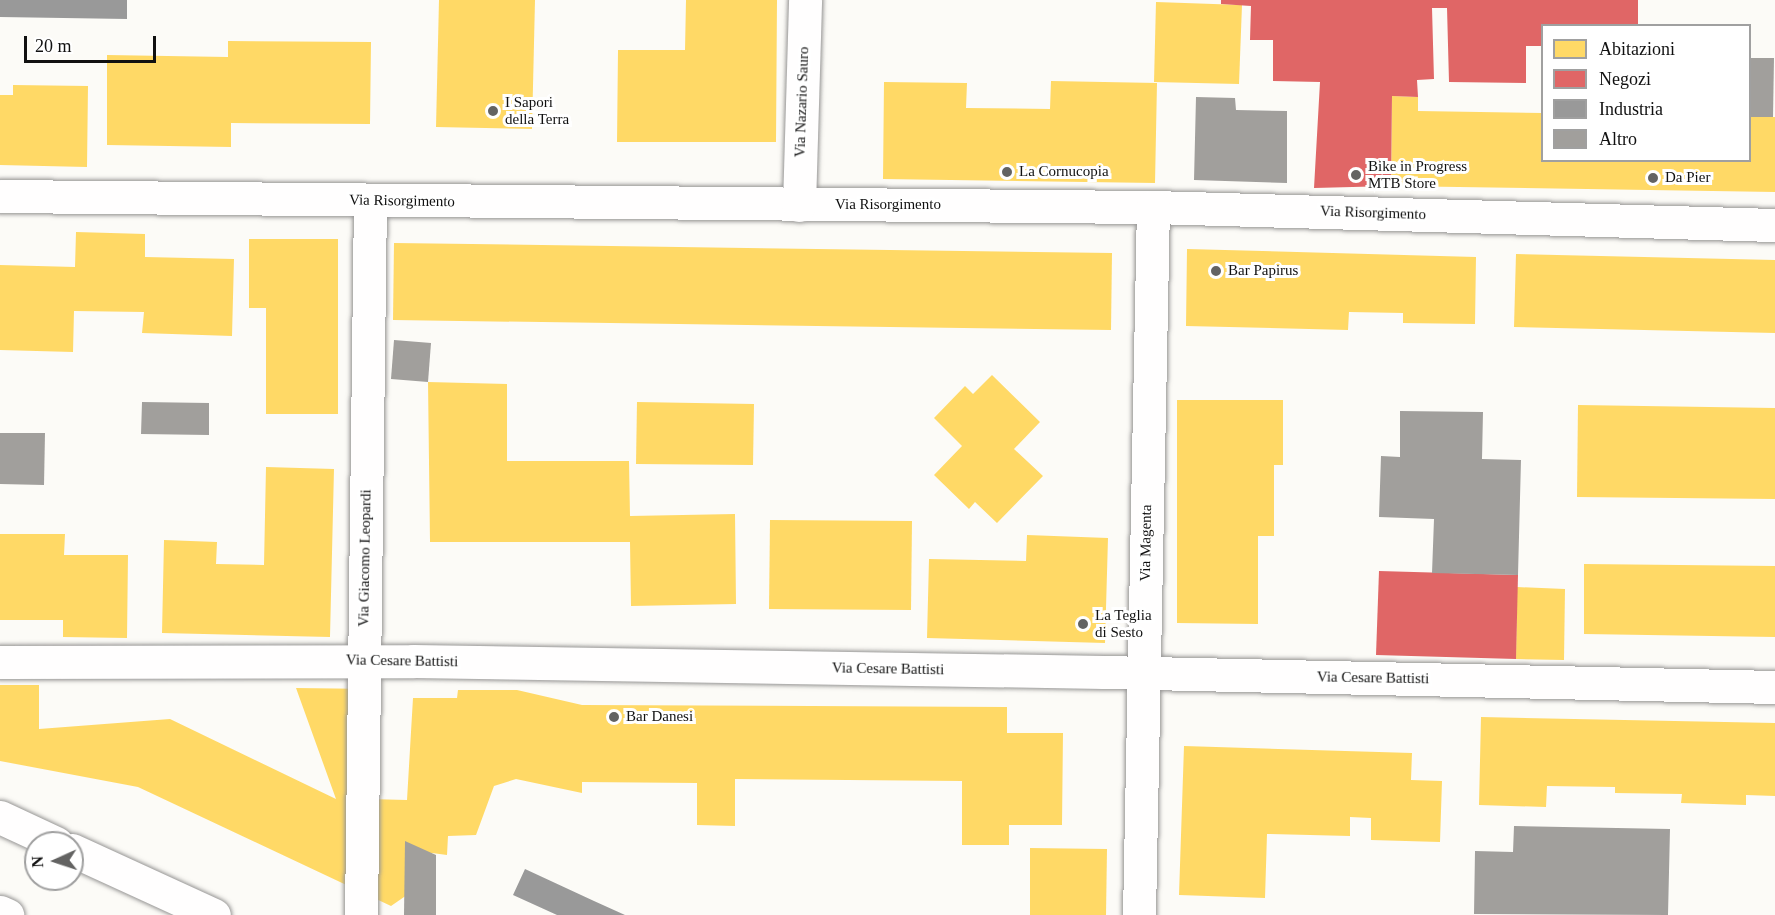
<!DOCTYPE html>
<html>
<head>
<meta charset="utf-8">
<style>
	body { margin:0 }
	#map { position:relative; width:1775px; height:915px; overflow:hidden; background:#fcfbf7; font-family:Georgia,serif }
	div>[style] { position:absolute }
	.homes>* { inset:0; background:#ffd966 }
	.shops>* { inset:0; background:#e06666 }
	.industry>* { inset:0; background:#999 }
	.building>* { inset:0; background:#a19f9c }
	.roads { filter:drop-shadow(0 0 2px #979695) drop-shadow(0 0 2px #979695) }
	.minor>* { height:33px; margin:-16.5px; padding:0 16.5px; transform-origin:16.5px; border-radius:16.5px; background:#fffefe }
	.dots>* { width:16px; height:16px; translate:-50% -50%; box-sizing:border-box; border:3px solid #fff; border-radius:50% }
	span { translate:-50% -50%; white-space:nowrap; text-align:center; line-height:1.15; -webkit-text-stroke:6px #fff; paint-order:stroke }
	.poi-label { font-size:15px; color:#111 }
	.left { translate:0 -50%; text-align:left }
	.street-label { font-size:15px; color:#111 }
	.legend { position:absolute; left:1541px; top:24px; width:210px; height:138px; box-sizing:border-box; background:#fff; border:2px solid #a0a0a0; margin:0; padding:8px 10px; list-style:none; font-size:18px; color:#111 }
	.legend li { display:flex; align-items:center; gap:12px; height:30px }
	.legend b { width:30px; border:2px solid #a0a0a0 }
	.north { position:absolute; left:24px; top:831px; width:60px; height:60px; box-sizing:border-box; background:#fff; border:2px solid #a0a0a0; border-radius:50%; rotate:267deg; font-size:16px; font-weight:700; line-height:24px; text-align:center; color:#111 }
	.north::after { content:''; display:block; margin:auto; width:21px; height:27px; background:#636362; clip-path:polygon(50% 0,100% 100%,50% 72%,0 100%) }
	.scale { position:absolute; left:24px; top:36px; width:132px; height:27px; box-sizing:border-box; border:3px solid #111; border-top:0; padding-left:8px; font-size:18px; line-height:21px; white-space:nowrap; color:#111; -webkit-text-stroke:4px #fff; paint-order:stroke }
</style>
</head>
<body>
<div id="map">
	<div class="homes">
		<div style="clip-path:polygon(439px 0,535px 0,532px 129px,436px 127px)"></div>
		<div style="clip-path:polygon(686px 0,777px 0,776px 142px,617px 142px,618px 50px,685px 50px)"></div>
		<div style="clip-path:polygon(1156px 2px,1242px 5px,1239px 84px,1154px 82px)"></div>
		<div style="clip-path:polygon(228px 41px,371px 42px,370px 124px,231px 123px,231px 147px,107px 145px,107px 55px,228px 57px)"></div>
		<div style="clip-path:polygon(1051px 81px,1157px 83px,1155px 183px,883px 179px,884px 82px,967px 83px,966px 108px,1050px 109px)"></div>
		<div style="clip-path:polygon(13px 85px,88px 86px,87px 167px,0 165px,0 95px,13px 95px)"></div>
		<div style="clip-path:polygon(1392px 96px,1418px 97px,1418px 111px,1542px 113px,1542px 160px,1750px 160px,1750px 117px,1775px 117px,1775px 192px,1391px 186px)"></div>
		<div style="clip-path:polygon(76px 232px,145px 234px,145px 257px,234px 259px,232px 336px,142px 333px,144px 312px,74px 311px,73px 352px,0 350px,0 265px,75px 267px)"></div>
		<div style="clip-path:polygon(249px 239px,338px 239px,338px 414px,266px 414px,266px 308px,249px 308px)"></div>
		<div style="clip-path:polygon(394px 243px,1112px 253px,1111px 330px,393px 320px)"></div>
		<div style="clip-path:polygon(1187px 249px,1476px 257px,1475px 324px,1403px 323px,1403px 313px,1349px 312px,1348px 330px,1186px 326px)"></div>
		<div style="clip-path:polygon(1516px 254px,1775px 260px,1775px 333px,1514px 327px)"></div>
		<div style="clip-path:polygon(992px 375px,1040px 422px,1014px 449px,1043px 476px,997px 523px,975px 502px,969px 509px,934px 475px,962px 446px,934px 418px,965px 386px,973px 394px)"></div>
		<div style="clip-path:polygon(428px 382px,507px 384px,507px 461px,629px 461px,630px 516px,735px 514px,736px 604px,631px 606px,630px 542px,430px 542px)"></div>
		<div style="clip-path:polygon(1177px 400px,1283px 400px,1283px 465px,1274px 465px,1274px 536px,1258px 536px,1258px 624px,1177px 623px)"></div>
		<div style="clip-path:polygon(637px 402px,754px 404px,753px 465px,636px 464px)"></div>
		<div style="clip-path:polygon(1578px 405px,1775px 408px,1775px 499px,1577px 497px)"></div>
		<div style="clip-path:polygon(266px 467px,334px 469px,330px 637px,162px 633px,164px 540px,217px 542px,216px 564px,264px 565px)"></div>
		<div style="clip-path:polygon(770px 520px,912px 521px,911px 610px,769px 609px)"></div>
		<div style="clip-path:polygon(0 534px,65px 534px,64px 555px,128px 555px,127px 638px,63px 637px,63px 620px,0 620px)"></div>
		<div style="clip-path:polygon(1027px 535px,1108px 538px,1105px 643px,927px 638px,929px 559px,1026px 561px)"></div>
		<div style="clip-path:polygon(1584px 564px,1775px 566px,1775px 637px,1584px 634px)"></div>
		<div style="clip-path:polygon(1517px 587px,1565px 589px,1564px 660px,1516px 659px)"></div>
		<div style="clip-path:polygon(0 685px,39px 685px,39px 729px,170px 719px,336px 799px,296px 688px,374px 689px,369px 799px,407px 800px,413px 698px,457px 698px,458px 690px,517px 690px,582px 705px,1007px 707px,1007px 733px,1063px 733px,1062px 825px,1009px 825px,1009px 845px,962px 845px,962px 781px,735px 779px,735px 826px,697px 825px,697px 783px,582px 782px,582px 793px,516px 779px,494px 786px,476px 835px,448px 836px,447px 855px,432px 853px,433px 877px,391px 906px,138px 787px,0 761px)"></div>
		<div style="clip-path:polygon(1481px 717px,1775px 723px,1775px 796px,1746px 795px,1746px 805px,1681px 803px,1682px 794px,1615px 793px,1615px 787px,1547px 786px,1546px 807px,1479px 805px)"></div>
		<div style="clip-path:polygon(1184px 746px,1412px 753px,1411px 780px,1442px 781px,1440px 842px,1371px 840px,1371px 818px,1350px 817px,1350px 836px,1267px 834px,1265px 898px,1179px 895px)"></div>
		<div style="clip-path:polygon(1030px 848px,1107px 849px,1106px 915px,1030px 915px)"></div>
	</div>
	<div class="shops">
		<div style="clip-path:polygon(1221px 0,1638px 0,1638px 26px,1542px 26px,1542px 46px,1526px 46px,1526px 83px,1449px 82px,1447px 8px,1432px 8px,1434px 79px,1417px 80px,1418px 97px,1392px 96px,1391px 186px,1314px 188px,1320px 82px,1273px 81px,1273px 40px,1250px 40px,1251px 6px,1221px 4px)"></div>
		<div style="clip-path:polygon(1379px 571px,1518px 575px,1516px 659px,1376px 655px)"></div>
	</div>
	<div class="industry">
		<div style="clip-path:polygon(0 0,127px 0,127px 19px,0 17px)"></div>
		<div style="clip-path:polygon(525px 869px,594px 901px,625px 915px,557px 915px,513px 895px)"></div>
	</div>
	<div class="building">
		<div style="clip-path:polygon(1750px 58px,1774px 58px,1773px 117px,1750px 117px)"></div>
		<div style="clip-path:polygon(1196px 97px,1235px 98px,1236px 110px,1287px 111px,1287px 183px,1194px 180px)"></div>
		<div style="clip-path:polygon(394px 340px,431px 343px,428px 382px,391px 379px)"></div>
		<div style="clip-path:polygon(142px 402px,209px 403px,209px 435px,141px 434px)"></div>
		<div style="clip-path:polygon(1400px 411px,1483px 412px,1482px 459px,1521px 460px,1518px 575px,1432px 573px,1434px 519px,1379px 517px,1381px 456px,1400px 457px)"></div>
		<div style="clip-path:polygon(0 433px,45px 433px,44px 485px,0 484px)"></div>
		<div style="clip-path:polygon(1514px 826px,1670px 829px,1668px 915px,1474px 914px,1475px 851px,1513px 852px)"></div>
		<div style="clip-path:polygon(405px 841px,436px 855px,436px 915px,404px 915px)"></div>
	</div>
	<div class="roads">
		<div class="minor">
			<div style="left:0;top:196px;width:1153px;rotate:0.55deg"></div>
			<div style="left:1153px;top:207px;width:622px;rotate:1.66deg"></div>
			<div style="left:799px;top:205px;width:205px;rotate:-88.3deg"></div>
			<div style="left:0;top:662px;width:413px;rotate:-0.1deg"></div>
			<div style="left:413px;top:661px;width:691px;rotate:0.91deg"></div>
			<div style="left:1104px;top:672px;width:671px;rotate:1.28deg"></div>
			<div style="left:0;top:817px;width:62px;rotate:24.9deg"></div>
			<div style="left:72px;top:850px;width:156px;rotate:24.6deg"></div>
			<div style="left:0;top:912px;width:8px;rotate:23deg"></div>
			<div style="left:361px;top:915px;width:714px;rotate:-89.28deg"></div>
			<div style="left:1139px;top:915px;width:708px;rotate:-88.87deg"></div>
		</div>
	</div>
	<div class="dots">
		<div style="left:493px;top:111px;background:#636362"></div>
		<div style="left:1007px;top:172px;background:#636362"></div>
		<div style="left:1356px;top:175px;background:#636362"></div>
		<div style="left:1653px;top:178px;background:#636362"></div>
		<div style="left:1216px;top:271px;background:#636362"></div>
		<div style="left:1083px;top:624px;background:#636362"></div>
		<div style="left:614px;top:717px;background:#636362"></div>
	</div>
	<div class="poi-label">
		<span class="left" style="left:505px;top:111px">I Sapori<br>della Terra</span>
		<span class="left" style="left:1368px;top:175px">Bike in Progress<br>MTB Store</span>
		<span class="left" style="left:1019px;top:172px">La Cornucopia</span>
		<span class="left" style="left:1665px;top:178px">Da Pier</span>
		<span class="left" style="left:1228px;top:271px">Bar Papirus</span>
		<span class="left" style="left:1095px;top:624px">La Teglia<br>di Sesto</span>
		<span class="left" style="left:626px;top:717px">Bar Danesi</span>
	</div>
	<div class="street-label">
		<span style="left:802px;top:102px;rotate:-88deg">Via Nazario Sauro</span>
		<span style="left:402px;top:201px;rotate:1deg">Via Risorgimento</span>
		<span style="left:888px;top:205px">Via Risorgimento</span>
		<span style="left:1373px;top:213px;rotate:2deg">Via Risorgimento</span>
		<span style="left:1146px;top:543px;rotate:-89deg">Via Magenta</span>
		<span style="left:365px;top:558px;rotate:-89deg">Via Giacomo Leopardi</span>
		<span style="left:402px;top:661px;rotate:1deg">Via Cesare Battisti</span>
		<span style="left:888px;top:669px;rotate:1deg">Via Cesare Battisti</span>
		<span style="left:1373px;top:678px;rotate:1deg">Via Cesare Battisti</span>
	</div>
	<ul class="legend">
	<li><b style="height:16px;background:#ffd966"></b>Abitazioni</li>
	<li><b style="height:16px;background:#e06666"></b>Negozi</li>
	<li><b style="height:16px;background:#999"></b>Industria</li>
	<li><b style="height:16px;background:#a19f9c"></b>Altro</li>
	</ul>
	<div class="north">N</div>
	<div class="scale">20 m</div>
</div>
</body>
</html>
